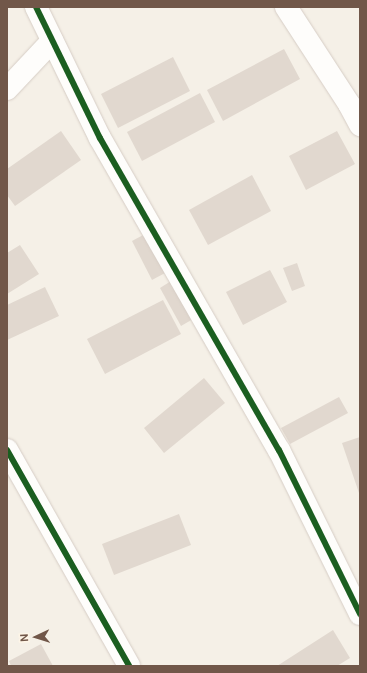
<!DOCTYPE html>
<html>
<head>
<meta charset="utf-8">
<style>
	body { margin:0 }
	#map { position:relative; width:367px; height:673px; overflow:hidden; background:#f5f0e7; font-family:"DM Sans",sans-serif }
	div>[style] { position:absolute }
	.building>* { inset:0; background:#e1d8cf }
	.roads { filter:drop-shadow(0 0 1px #d6cdc5) drop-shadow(0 0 1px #d6cdc5) }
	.minor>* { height:22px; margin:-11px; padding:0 11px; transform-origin:11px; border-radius:11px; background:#fefdfb }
	.cycleway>* { height:6px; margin:-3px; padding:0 3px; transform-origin:3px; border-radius:3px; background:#1b5e20 }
	span { translate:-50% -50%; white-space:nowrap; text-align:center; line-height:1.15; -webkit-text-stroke:3px #fef5e7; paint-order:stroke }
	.frame { position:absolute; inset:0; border:8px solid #715749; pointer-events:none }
	.north { position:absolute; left:16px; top:617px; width:40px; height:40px; -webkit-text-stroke:3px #fef5e7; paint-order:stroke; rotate:266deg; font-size:11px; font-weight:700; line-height:16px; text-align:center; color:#715749 }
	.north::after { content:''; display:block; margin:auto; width:14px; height:18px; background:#715749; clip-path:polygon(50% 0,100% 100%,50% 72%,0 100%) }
</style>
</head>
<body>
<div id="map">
	<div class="building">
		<div style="clip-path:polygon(284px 49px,300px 79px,223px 121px,207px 90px)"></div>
		<div style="clip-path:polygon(173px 57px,190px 91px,118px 128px,101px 94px)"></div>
		<div style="clip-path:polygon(200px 93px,215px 122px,142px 161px,127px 132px)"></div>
		<div style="clip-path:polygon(61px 131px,81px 160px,15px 206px,7px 195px,7px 169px)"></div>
		<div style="clip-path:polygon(337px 131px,355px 164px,306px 190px,289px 156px)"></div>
		<div style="clip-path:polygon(252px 175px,271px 211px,208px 245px,189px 210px)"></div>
		<div style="clip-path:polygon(145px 234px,165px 273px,152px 280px,132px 241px)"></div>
		<div style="clip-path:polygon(20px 245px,39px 274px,7px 294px,7px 253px)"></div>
		<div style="clip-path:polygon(297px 263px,305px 286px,292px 291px,283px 268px)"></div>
		<div style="clip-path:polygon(270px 270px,287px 302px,243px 325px,226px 292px)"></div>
		<div style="clip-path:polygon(171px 281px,193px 319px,181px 326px,160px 288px)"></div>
		<div style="clip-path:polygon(45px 287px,59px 316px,7px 340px,7px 305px)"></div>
		<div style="clip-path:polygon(163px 300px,181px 334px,105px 374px,87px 339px)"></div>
		<div style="clip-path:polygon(204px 378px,225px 403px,164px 453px,144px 428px)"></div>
		<div style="clip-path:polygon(339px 397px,348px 413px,290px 444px,281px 428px)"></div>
		<div style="clip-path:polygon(360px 437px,360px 496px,342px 443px)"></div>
		<div style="clip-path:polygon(179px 514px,191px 545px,114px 575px,102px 544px)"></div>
		<div style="clip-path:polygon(333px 630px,350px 658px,337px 666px,277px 666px)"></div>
		<div style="clip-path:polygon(41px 644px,53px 666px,11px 666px,9px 661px)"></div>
	</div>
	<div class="roads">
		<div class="minor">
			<div style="left:36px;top:7px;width:146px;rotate:64deg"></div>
			<div style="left:100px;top:138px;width:360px;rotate:60.2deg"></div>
			<div style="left:279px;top:450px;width:183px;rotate:63.7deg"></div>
			<div style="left:286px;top:7px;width:116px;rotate:57deg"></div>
			<div style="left:349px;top:104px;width:24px;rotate:62deg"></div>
			<div style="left:7px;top:89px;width:66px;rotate:-46.8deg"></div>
			<div style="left:7px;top:450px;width:248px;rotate:60.5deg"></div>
		</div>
	</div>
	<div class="cycleway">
		<div style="left:36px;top:7px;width:146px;rotate:64deg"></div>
		<div style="left:100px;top:138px;width:360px;rotate:60.2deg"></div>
		<div style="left:279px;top:450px;width:183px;rotate:63.7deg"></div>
		<div style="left:7px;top:450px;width:248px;rotate:60.5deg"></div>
	</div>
	<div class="frame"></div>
	<div class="north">N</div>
</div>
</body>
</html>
